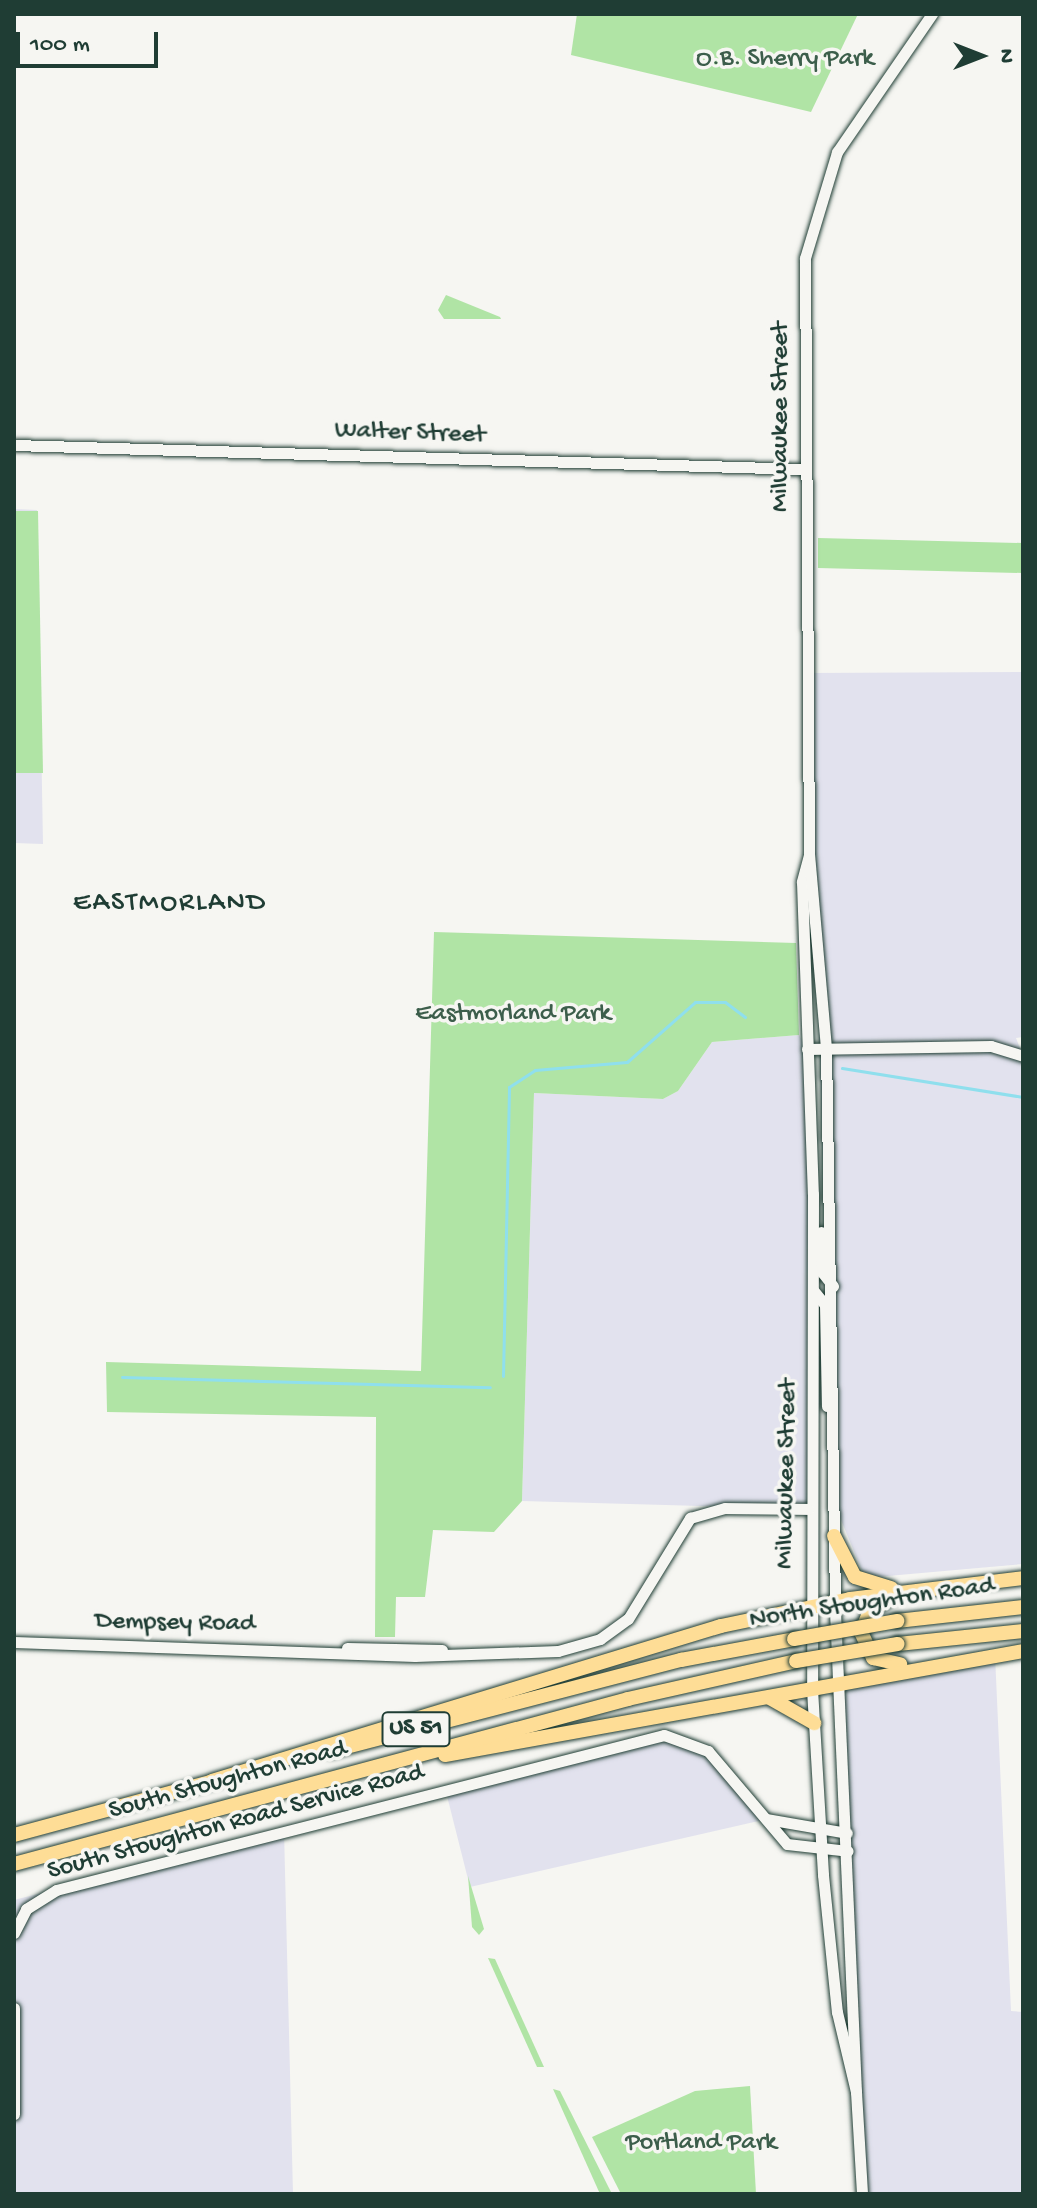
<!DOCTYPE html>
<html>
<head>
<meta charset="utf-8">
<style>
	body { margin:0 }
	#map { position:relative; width:1037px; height:2208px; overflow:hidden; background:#f6f6f2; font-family:"Gochi Hand",sans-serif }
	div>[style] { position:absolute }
	.built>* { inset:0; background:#e2e2ee }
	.green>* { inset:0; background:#b0e4a5 }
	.stream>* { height:3px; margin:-1.5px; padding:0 1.5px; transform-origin:1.5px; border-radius:1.5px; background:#8fdfed }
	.roads { filter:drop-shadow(0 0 2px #1f3d34) drop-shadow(0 0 2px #1f3d34) }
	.minor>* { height:11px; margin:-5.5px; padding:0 5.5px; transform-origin:5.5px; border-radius:5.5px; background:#f6f6f2 }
	.major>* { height:14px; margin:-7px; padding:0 7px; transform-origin:7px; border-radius:7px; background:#fedd96 }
	.bridges { filter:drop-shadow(0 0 2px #1f3d34) drop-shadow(0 0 2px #1f3d34) }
	.major-bridge>* { height:14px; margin:-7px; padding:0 7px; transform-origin:7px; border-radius:7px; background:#fedd96 }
	span { translate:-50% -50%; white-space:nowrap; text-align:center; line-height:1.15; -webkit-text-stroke:7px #f6f6f2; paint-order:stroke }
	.shield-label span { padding:2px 6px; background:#f6f6f2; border:2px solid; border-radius:6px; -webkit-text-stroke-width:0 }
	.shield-label { font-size:24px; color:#1f3d34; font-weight:700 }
	.park-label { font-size:26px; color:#3c5e4b }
	.street-label { font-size:26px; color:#1f3d34 }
	.neighbourhood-label { font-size:28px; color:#1f3d34; letter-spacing:2px }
	.frame { position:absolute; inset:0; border:16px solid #1f3d34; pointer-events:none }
	.north { position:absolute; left:941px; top:16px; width:80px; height:80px; -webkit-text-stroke:6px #f6f6f2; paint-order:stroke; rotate:90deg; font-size:22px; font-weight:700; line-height:32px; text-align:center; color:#1f3d34 }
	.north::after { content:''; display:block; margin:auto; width:28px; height:36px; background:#1f3d34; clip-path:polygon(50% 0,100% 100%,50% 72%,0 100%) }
	.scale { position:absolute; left:16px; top:32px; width:142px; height:36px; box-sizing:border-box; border:4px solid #1f3d34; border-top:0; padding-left:10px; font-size:24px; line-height:28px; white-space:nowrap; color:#1f3d34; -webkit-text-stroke:6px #f6f6f2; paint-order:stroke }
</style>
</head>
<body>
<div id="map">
	<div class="built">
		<div style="clip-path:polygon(14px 509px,37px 510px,43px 844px,14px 843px)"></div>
		<div style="clip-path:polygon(1023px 672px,1023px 1037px,1016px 1038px,1023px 1056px,1023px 1564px,865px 1578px,834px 1503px,807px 673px)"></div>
		<div style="clip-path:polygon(799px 1035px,807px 1049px,813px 1290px,808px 1509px,522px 1501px,534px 1093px,663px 1099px,678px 1091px,712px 1042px)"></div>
		<div style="clip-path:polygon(995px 1655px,1011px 2011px,1023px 2012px,1023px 2194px,862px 2194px,839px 1682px)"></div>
		<div style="clip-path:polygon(664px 1735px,700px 1745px,767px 1819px,470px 1887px,446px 1792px)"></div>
		<div style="clip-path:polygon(284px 1831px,293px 2194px,14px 2194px,14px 1900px)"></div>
	</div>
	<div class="green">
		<div style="clip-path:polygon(577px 14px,858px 14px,811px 112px,571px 55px)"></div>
		<div style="clip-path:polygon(446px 295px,500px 317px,501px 319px,444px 319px,438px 310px)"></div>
		<div style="clip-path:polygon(14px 511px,38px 511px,43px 773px,14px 773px)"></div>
		<div style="clip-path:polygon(818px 538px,1023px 543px,1023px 573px,818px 568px)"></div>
		<div style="clip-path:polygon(434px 932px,796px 943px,799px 1035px,712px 1042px,678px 1091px,663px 1099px,534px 1093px,522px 1501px,494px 1532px,433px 1530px,425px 1597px,396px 1597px,395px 1637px,375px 1637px,376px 1417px,107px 1412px,106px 1362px,421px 1371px)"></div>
		<div style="clip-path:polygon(468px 1876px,484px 1929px,479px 1935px,472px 1927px)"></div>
		<div style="clip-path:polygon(488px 1958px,495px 1959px,544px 2067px,537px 2067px)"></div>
		<div style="clip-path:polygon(750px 2086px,756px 2194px,621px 2194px,592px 2137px,695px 2091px)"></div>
		<div style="clip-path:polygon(553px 2089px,560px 2091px,612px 2194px,600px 2194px)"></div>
	</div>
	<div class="stream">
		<div style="left:842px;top:1068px;width:183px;rotate:9.1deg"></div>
		<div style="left:503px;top:1376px;width:289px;rotate:-88.8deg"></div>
		<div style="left:509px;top:1087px;width:31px;rotate:-33deg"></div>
		<div style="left:535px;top:1070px;width:92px;rotate:-5deg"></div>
		<div style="left:627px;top:1062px;width:91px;rotate:-41.4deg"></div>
		<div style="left:695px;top:1002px;width:30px"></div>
		<div style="left:725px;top:1002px;width:25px;rotate:37deg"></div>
		<div style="left:122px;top:1377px;width:368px;rotate:1.6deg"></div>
	</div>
	<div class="roads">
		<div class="minor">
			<div style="left:14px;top:445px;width:791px;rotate:1.74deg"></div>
			<div style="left:809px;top:855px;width:28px;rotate:105deg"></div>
			<div style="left:802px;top:882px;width:312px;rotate:88deg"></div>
			<div style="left:813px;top:1194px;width:495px;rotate:90.1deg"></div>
			<div style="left:812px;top:1689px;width:186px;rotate:86.6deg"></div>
			<div style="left:823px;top:1875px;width:138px;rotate:84.2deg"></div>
			<div style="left:837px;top:2012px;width:82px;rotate:76.6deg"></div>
			<div style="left:856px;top:2092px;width:102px;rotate:86.6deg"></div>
			<div style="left:807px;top:1049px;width:184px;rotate:-0.9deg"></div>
			<div style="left:991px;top:1046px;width:34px;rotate:17deg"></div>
			<div style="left:821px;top:1232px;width:40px;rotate:88.6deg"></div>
			<div style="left:822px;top:1272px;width:18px;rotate:52deg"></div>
			<div style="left:813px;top:1290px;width:19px;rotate:51deg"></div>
			<div style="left:825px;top:1305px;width:101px;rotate:88.9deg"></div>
			<div style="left:14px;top:1642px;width:401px;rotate:2deg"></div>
			<div style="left:415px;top:1656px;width:143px;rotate:-2deg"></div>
			<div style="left:558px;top:1651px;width:44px;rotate:-15.9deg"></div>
			<div style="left:600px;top:1639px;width:34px;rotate:-36deg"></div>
			<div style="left:628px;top:1619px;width:119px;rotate:-58.5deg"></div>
			<div style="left:690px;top:1518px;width:36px;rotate:-16deg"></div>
			<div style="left:725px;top:1508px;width:83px;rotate:0.7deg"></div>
			<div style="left:347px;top:1648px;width:95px;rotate:1.2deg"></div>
			<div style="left:767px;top:1819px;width:81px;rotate:9.9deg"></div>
			<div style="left:14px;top:1933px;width:27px;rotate:-63deg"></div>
			<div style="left:26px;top:1909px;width:36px;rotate:-32deg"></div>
			<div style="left:56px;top:1890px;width:627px;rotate:-14.3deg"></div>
			<div style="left:664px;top:1735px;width:47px;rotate:20deg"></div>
			<div style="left:708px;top:1751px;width:122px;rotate:49.7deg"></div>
			<div style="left:787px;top:1844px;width:61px;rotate:6.5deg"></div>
			<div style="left:14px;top:2008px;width:106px;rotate:90deg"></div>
			<div style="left:856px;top:2092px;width:490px;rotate:-92.5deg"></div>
			<div style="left:835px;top:1602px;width:554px;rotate:-90.93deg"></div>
			<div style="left:826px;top:1048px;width:194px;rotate:-95deg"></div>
			<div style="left:809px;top:855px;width:597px;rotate:-90.38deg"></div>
			<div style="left:805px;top:258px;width:111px;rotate:-73.2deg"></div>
			<div style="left:837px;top:152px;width:168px;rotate:-55.5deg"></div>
		</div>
		<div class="major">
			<div style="left:834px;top:1536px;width:46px;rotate:62.9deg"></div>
			<div style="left:855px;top:1577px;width:38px;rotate:17deg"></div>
			<div style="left:896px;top:1595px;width:31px;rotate:148deg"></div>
			<div style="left:870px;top:1611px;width:23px;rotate:113deg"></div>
			<div style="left:861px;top:1632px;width:29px;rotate:65deg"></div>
			<div style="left:873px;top:1658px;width:28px;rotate:13deg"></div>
			<div style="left:897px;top:1621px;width:127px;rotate:-6.3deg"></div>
			<div style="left:898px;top:1644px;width:126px;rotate:-5.9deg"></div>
			<div style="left:770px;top:1698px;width:51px;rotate:29.6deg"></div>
			<div style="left:331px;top:1751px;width:362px;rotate:-14.6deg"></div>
			<div style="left:681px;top:1660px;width:115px;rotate:-10.5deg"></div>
			<div style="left:445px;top:1755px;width:587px;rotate:-10.2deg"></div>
			<div style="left:212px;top:1781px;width:532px;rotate:-16.94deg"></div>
			<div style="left:721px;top:1626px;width:132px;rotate:-11.8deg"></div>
			<div style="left:850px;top:1599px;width:174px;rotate:-6.9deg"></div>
			<div style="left:14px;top:1835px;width:211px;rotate:-15.1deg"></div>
			<div style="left:14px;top:1864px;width:636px;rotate:-15.04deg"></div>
			<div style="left:628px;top:1699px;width:172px;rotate:-12.7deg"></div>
		</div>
	</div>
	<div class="bridges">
		<div class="major-bridge">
			<div style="left:794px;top:1639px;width:105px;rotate:-9.9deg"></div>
			<div style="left:796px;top:1661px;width:103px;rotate:-9.5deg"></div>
		</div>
	</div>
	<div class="shield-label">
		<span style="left:416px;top:1729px">US 51</span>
	</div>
	<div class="park-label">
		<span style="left:785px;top:60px">O.B. Sherry Park</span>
		<span style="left:513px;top:1015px">Eastmorland Park</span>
		<span style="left:701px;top:2144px">Portland Park</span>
	</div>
	<div class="street-label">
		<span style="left:782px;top:417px;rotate:-90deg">Milwaukee Street</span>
		<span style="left:410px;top:434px;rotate:2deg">Walter Street</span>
		<span style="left:788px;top:1474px;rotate:-89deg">Milwaukee Street</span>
		<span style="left:872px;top:1604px;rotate:-8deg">North Stoughton Road</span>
		<span style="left:175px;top:1624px;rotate:1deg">Dempsey Road</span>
		<span style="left:228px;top:1781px;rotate:-15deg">South Stoughton Road</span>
		<span style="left:236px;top:1823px;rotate:-15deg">South Stoughton Road Service Road</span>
	</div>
	<div class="neighbourhood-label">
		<span style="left:170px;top:904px">EASTMORLAND</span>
	</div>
	<div class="frame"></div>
	<div class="north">N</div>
	<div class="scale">100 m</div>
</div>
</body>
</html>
